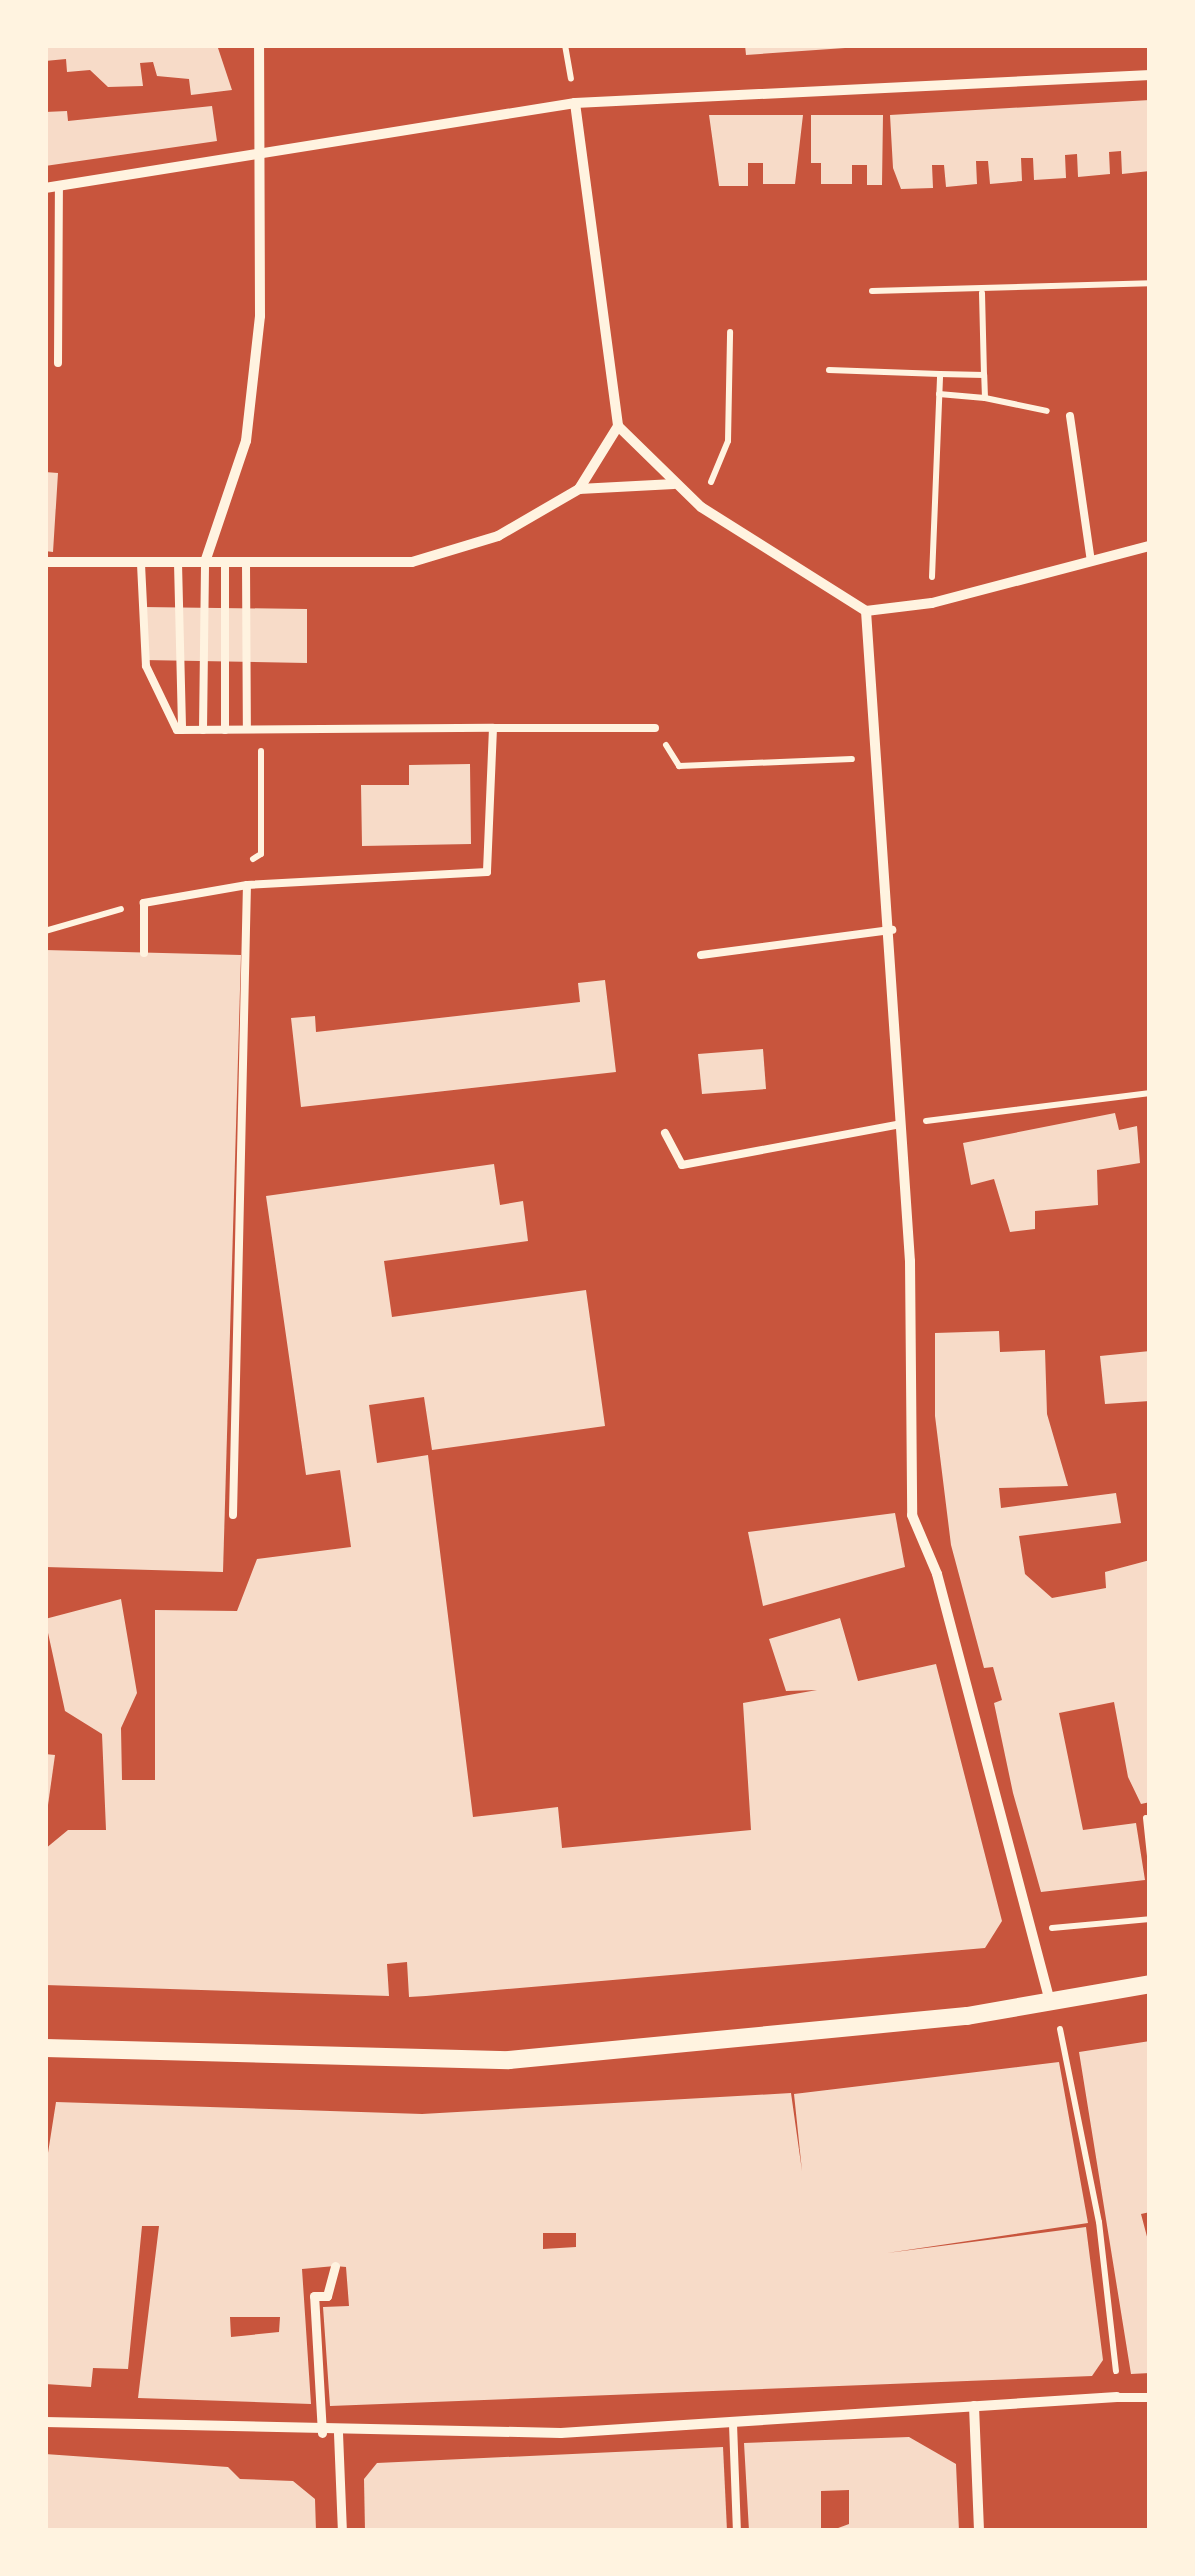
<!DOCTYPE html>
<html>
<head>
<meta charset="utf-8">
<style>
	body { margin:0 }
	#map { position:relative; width:1195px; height:2576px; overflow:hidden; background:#c8553d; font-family:Signika,sans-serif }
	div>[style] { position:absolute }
	.building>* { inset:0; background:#f7dbc8 }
	.path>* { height:6px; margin:-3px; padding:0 3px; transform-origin:3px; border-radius:3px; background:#fff3e0 }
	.service>* { height:8px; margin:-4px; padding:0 4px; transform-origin:4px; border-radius:4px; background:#fff3e0 }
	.pedestrian>* { height:9px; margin:-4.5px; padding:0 4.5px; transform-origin:4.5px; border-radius:4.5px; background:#fff3e0 }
	.minor>* { height:10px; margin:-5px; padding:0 5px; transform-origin:5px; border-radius:5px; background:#fff3e0 }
	.tertiary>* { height:18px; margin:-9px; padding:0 9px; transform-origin:9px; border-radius:9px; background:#fff3e0 }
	span { translate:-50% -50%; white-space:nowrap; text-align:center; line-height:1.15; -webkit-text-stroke:9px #fff3e0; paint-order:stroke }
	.frame { position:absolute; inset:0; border:48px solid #fff3e0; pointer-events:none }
</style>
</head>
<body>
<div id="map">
	<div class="building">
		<div style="clip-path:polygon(45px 45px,217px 45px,232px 90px,191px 95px,189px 79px,157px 76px,153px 62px,140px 63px,143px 86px,108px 87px,90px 70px,67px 72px,66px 59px,45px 61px)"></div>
		<div style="clip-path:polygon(745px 45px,845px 45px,845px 48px,746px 55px)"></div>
		<div style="clip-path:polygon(1150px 100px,1150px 171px,1122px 174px,1121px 151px,1109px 152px,1110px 174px,1078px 177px,1077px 154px,1065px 155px,1066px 178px,1034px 180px,1033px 158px,1021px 158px,1022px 181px,990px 184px,988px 161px,976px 161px,977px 184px,946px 187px,944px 165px,932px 165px,933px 188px,901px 189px,893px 168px,890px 115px)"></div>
		<div style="clip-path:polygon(212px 106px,217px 141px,45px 166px,45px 112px,67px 111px,68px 121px)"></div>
		<div style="clip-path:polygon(709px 115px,803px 115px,795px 184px,763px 184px,763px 163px,748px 163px,748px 186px,719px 186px)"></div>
		<div style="clip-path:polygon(811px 115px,883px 115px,882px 185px,867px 185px,867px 165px,852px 165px,852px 184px,821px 184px,821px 163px,811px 163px)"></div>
		<div style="clip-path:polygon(45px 472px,58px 473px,53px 552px,45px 551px)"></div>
		<div style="clip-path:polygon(143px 607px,307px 609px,307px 663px,143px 660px)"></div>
		<div style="clip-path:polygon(470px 764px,471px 844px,362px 846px,361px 785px,409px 785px,409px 765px)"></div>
		<div style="clip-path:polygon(45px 950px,241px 955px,223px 1572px,45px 1567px)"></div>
		<div style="clip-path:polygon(605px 980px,616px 1072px,301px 1107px,291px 1018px,315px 1016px,316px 1032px,580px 1002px,578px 983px)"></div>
		<div style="clip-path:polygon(763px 1049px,766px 1089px,702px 1094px,698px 1054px)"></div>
		<div style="clip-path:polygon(1115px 1113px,1119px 1130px,1137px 1126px,1140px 1163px,1097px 1170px,1098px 1205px,1035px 1211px,1035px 1229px,1010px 1232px,994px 1179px,971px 1185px,963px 1143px)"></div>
		<div style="clip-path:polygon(494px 1164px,500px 1205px,523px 1201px,528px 1241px,384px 1261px,392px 1317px,586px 1290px,605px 1426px,432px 1450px,424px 1397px,369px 1405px,377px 1463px,428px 1455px,473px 1817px,558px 1807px,562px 1848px,751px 1830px,743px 1703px,817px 1690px,786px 1691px,769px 1639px,840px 1618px,858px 1681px,936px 1664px,1002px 1921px,985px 1948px,426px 1996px,409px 1997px,407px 1962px,387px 1964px,389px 1996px,45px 1985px,45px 1849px,68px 1830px,106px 1830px,102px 1734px,65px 1711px,45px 1619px,121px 1599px,137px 1693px,121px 1728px,122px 1780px,155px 1780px,155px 1610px,237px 1611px,257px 1559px,351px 1547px,340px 1470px,306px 1475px,266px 1196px)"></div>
		<div style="clip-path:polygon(999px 1331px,1000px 1352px,1045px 1350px,1047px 1414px,1068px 1486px,999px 1488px,1001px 1508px,1116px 1493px,1121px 1523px,1019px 1536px,1025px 1574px,1052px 1598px,1106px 1588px,1105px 1572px,1150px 1560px,1150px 1802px,1141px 1804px,1128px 1777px,1114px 1702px,1059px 1713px,1083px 1830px,1136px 1823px,1145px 1880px,1041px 1892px,1013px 1793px,994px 1703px,1002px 1700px,993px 1667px,984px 1668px,951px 1545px,935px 1416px,935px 1333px)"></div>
		<div style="clip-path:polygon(1150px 1351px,1150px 1401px,1105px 1404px,1100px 1356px)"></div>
		<div style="clip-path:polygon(895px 1513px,905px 1567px,763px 1606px,748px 1532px)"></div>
		<div style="clip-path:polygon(45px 1754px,55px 1755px,47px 1812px,45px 1811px)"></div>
		<div style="clip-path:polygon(1150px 2041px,1150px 2212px,1141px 2214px,1150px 2248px,1150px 2373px,1131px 2374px,1079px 2052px)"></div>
		<div style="clip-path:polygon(evenodd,1059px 2062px,1088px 2223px,887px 2253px,1086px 2227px,1103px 2360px,1092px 2376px,330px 2406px,323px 2307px,349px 2306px,346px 2267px,335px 2266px,302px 2269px,311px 2404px,138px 2398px,159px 2226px,142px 2226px,128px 2369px,93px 2368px,91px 2387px,45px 2384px,45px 2172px,56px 2102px,422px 2114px,791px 2093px,802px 2171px,794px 2094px,1059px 2062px,543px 2233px,576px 2233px,576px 2247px,543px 2249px,543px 2233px,1059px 2062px,230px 2317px,280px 2317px,279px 2332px,231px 2337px,230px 2317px)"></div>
		<div style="clip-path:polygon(909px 2437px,956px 2464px,959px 2531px,830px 2531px,849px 2524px,849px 2490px,821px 2491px,821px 2531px,749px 2531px,744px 2443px)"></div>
		<div style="clip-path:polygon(723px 2447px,727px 2531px,365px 2531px,364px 2479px,377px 2463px)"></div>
		<div style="clip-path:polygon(45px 2454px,228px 2467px,240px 2479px,293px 2481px,315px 2499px,316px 2531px,45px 2531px)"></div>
	</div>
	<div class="path">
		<div style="left:565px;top:45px;width:34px;rotate:80deg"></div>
		<div style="left:872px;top:291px;width:278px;rotate:-1.6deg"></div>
		<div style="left:829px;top:370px;width:111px;rotate:2.1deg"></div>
		<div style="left:939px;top:394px;width:46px;rotate:5deg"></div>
		<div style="left:985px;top:398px;width:23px;rotate:-92deg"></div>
		<div style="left:985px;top:398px;width:63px;rotate:11.8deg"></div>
		<div style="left:711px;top:482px;width:44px;rotate:-67.5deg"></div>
		<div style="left:728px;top:441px;width:109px;rotate:-88.9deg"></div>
		<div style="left:932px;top:577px;width:203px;rotate:-87.7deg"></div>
		<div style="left:940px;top:374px;width:44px;rotate:1.3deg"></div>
		<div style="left:984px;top:375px;width:82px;rotate:-91.4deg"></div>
		<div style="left:666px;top:745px;width:25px;rotate:58deg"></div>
		<div style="left:679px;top:766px;width:173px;rotate:-2.3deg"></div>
		<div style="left:253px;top:859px;width:9px;rotate:-32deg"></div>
		<div style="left:261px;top:854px;width:103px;rotate:-90deg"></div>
		<div style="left:45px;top:931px;width:79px;rotate:-16.1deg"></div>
		<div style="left:926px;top:1121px;width:226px;rotate:-7.1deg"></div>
		<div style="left:1146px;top:1818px;width:38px;rotate:84deg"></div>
		<div style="left:1052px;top:1928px;width:98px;rotate:-5.2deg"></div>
		<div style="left:1060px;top:2029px;width:197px;rotate:78.6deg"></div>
		<div style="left:1099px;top:2222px;width:150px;rotate:83.5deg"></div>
		<div style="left:45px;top:2093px;width:55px;rotate:90deg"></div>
	</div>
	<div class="service">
		<div style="left:58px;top:363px;width:177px;rotate:-89.7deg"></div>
		<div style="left:1070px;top:416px;width:147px;rotate:81.8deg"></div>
		<div style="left:225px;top:562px;width:168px;rotate:90deg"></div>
		<div style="left:246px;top:562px;width:167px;rotate:89.7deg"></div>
		<div style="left:178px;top:563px;width:167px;rotate:88.6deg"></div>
		<div style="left:141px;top:564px;width:102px;rotate:87.2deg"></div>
		<div style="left:146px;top:666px;width:71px;rotate:64.2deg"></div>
		<div style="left:177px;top:730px;width:316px;rotate:-0.4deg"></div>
		<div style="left:493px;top:728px;width:144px;rotate:92.4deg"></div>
		<div style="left:487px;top:872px;width:240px;rotate:176.9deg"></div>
		<div style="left:247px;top:885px;width:105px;rotate:170.1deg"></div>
		<div style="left:144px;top:903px;width:50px;rotate:90deg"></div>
		<div style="left:493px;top:728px;width:162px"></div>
		<div style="left:203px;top:730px;width:168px;rotate:-89.3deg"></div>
		<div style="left:701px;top:955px;width:193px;rotate:-7.5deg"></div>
		<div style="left:665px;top:1133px;width:36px;rotate:62deg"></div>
		<div style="left:682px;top:1165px;width:217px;rotate:-10.6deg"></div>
		<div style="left:233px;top:1515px;width:630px;rotate:-88.73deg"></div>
		<div style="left:733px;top:2424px;width:107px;rotate:87.9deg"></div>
	</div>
	<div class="pedestrian">
		<div style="left:1117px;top:2397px;width:33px"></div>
		<div style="left:322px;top:2433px;width:137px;rotate:-93.3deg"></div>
		<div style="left:314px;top:2296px;width:13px"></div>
		<div style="left:327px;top:2296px;width:31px;rotate:-75deg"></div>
		<div style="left:338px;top:2433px;width:98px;rotate:87.7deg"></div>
	</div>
	<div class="minor">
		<div style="left:575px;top:103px;width:326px;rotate:82.4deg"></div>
		<div style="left:618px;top:426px;width:116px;rotate:44.3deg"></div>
		<div style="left:701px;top:507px;width:195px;rotate:32.2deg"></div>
		<div style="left:45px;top:188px;width:537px;rotate:-9.11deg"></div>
		<div style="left:575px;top:103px;width:576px;rotate:-2.79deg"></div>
		<div style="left:579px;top:489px;width:74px;rotate:-58.2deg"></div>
		<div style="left:45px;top:562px;width:367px"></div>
		<div style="left:412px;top:562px;width:90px;rotate:-16.8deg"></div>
		<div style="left:498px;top:536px;width:94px;rotate:-30.1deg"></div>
		<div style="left:579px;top:489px;width:95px;rotate:-3deg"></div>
		<div style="left:205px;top:562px;width:128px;rotate:-71.3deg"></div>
		<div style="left:246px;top:441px;width:126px;rotate:-83.6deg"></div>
		<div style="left:260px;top:316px;width:271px;rotate:-90.2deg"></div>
		<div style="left:866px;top:611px;width:651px;rotate:86.13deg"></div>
		<div style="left:910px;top:1261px;width:254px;rotate:89.5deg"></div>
		<div style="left:912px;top:1515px;width:64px;rotate:67deg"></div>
		<div style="left:937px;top:1574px;width:444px;rotate:75.2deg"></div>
		<div style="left:866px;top:611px;width:66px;rotate:-6.9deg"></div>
		<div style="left:932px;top:603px;width:225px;rotate:-14.7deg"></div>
		<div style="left:974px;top:2406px;width:125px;rotate:87.7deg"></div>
		<div style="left:45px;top:2422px;width:516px;rotate:1.22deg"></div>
		<div style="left:561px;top:2433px;width:557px;rotate:-3.7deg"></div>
	</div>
	<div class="tertiary">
		<div style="left:45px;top:2048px;width:464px;rotate:1.5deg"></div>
		<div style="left:509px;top:2060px;width:460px;rotate:-5.5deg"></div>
		<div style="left:967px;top:2016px;width:186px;rotate:-9.9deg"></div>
	</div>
	<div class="frame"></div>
</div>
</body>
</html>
